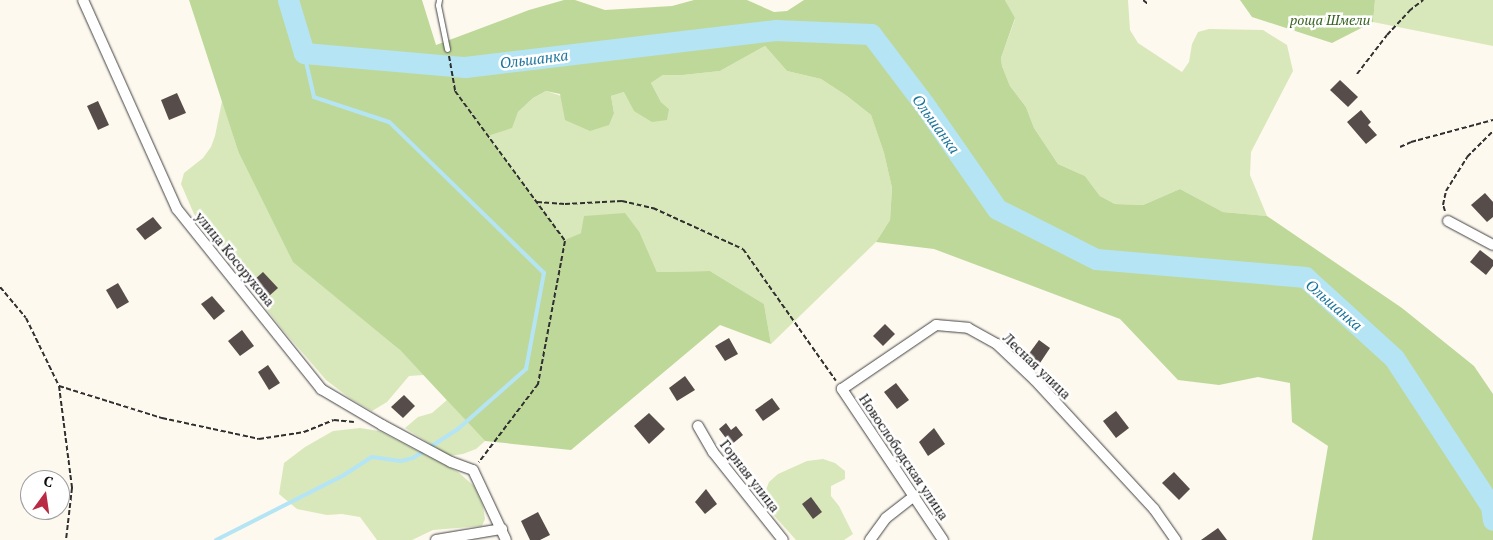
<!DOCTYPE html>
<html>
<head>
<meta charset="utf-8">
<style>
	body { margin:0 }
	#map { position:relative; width:1493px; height:540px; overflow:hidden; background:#fef9ef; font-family:"PT Serif",serif }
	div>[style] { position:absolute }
	.green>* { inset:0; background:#d8e8ba }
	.forest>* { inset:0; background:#bed89a }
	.stream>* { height:4px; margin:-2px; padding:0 2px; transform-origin:2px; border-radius:2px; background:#b5e5f4 }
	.river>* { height:21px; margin:-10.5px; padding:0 10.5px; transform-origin:10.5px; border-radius:10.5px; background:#b5e5f4 }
	.building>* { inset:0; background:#564d4a }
	.path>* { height:2px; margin-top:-1px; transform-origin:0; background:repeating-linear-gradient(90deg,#303030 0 5px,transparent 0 7.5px) }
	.roads { filter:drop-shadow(0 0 1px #414141) drop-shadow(0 0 1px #414141) }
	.lane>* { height:5px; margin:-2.5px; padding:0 2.5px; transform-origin:2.5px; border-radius:2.5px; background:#fff }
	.street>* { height:10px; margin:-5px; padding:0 5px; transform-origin:5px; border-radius:5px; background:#fff }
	span { translate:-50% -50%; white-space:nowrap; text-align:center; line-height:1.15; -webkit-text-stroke:5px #fff; paint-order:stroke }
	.park-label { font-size:14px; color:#376320; font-style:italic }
	.street-label { font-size:14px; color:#0e0e0e }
	.water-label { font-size:15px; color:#1b749b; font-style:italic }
	.north { position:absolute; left:20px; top:470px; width:50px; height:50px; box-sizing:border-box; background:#fff; border:1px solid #9f9f9f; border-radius:50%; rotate:14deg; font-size:14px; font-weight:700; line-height:20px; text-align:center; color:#0e0e0e }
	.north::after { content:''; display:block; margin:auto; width:18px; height:22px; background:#b92b44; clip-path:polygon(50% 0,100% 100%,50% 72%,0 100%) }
</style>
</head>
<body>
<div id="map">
	<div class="green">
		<div style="clip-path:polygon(1005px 0,1128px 0,1130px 30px,1138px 43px,1182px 72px,1189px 62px,1192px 44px,1198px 32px,1209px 29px,1263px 30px,1287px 45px,1293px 71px,1251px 152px,1250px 175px,1267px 216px,1223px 212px,1180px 189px,1143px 205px,1115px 204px,1100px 196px,1085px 176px,1058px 164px,1034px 128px,1026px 107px,1010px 86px,1002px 66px,1001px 58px,1015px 19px)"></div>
		<div style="clip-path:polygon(1375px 0,1493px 0,1493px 46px,1373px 22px)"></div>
		<div style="clip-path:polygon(765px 46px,787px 71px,821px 79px,847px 96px,871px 115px,884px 153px,892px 188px,890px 220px,876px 242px,771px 344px,764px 304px,710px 271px,657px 272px,640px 233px,581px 233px,565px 241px,488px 136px,511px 128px,518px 112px,533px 98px,546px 91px,614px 113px,611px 96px,624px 92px,669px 109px,661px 102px,651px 83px,663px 75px,683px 75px,720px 71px)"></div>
		<div style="clip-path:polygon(222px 101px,238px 151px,400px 350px,424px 375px,409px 376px,387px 402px,372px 411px,351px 399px,326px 380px,282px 329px,194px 214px,181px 184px,184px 173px,203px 158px,211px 147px,215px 136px)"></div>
		<div style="clip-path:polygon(447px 400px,485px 441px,476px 449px,463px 454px,449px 456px,405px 428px,418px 417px,432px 413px)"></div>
		<div style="clip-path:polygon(360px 428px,379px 431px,458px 472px,474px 486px,483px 506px,485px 519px,482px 526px,433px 530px,412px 540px,377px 540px,360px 517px,342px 514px,327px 515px,297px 509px,279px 494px,284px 463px,305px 447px,333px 431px)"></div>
		<div style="clip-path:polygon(823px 459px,835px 463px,845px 471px,845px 479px,831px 486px,831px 496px,839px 506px,853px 534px,844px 540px,796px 540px,768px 509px,764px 495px,769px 482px,778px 474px,807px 461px)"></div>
	</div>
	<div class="forest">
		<div style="clip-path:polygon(189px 0,422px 0,436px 45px,529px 10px,564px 0,575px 0,605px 10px,672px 6px,694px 0,747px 0,774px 12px,787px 11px,804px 0,1005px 0,1015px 18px,1001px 58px,1002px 66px,1010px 86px,1026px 107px,1034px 128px,1058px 164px,1085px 176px,1100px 196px,1115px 204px,1143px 205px,1180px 189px,1223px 212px,1267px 216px,1402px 308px,1474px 366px,1493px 394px,1493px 540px,1312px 540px,1328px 446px,1292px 422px,1290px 383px,1258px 377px,1219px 385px,1178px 380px,1120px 319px,934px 249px,876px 242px,890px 220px,892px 188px,884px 153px,871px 115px,847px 96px,821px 79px,787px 71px,765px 46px,720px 71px,683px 75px,663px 75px,651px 83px,661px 102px,669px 109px,667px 120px,652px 122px,634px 111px,624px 92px,611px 96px,614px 113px,609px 125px,590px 131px,565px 120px,560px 94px,546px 91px,533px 98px,518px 112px,512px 128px,488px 136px,565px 240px,581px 233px,584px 216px,625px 213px,640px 233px,657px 272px,710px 271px,764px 304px,771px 344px,720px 325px,571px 450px,485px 441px,400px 350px,293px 262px,238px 151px)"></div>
		<div style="clip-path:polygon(1240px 0,1375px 0,1373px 22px,1332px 43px,1252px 17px)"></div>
	</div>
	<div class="stream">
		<div style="left:216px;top:540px;width:144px;rotate:-26.9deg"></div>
		<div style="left:344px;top:475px;width:33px;rotate:-33deg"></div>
		<div style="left:372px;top:457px;width:29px;rotate:8deg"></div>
		<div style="left:401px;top:461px;width:12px;rotate:-14deg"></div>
		<div style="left:413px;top:458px;width:54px;rotate:-32.8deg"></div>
		<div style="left:458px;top:429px;width:91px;rotate:-41.4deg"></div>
		<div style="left:526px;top:369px;width:98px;rotate:-79.4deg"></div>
		<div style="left:544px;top:273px;width:216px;rotate:-135.7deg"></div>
		<div style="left:389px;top:122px;width:79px;rotate:-161.6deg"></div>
		<div style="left:314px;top:97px;width:45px;rotate:-102.8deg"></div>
	</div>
	<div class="river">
		<div style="left:288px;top:0;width:55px;rotate:73.2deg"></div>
		<div style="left:304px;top:53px;width:162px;rotate:5deg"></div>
		<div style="left:465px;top:67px;width:312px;rotate:-6.8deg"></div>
		<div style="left:775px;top:30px;width:96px;rotate:2.4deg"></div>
		<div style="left:871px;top:34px;width:88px;rotate:52.9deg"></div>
		<div style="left:924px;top:104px;width:128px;rotate:55.2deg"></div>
		<div style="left:997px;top:209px;width:111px;rotate:26.8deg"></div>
		<div style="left:1096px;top:259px;width:210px;rotate:4.9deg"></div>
		<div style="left:1305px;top:277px;width:120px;rotate:42.3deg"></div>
		<div style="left:1394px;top:358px;width:177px;rotate:56.8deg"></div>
		<div style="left:1491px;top:506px;width:14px;rotate:82deg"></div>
	</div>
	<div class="building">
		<div style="clip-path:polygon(1340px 80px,1358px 97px,1348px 107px,1330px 90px)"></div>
		<div style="clip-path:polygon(177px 93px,186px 113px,169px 120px,161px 100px)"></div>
		<div style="clip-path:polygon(98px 101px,109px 125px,98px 130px,87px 106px)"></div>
		<div style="clip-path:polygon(1361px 110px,1371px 122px,1368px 125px,1377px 135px,1366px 144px,1347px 122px)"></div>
		<div style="clip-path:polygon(1485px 193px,1493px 202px,1493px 217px,1487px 222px,1471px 205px)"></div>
		<div style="clip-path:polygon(153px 217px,162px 228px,145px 240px,136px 229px)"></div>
		<div style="clip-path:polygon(1480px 250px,1493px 260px,1493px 266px,1486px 275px,1470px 262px)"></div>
		<div style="clip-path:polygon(263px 272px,278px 288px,269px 296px,254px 280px)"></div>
		<div style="clip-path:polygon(118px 283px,129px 302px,117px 309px,106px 290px)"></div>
		<div style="clip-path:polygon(212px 296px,225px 311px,214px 320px,201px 304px)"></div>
		<div style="clip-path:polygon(885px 324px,895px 334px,883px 346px,873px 336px)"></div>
		<div style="clip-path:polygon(242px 330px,254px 346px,240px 356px,228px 341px)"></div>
		<div style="clip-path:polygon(729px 338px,738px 354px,725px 361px,715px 346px)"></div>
		<div style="clip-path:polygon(1039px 340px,1050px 348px,1040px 363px,1028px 355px)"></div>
		<div style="clip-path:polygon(268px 365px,280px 383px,269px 390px,258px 372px)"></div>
		<div style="clip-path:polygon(685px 376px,695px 390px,677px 401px,669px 388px)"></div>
		<div style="clip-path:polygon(896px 383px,909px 400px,897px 409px,884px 392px)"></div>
		<div style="clip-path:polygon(404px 395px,415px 406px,403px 418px,391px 407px)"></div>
		<div style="clip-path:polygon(772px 398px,780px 409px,763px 421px,755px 410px)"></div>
		<div style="clip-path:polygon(1116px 411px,1129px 428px,1116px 438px,1103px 421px)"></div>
		<div style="clip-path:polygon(649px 413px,665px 429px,649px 444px,634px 426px)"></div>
		<div style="clip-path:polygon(726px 423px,731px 430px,736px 426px,743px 435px,731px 445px,719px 429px)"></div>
		<div style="clip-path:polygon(934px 428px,945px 444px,928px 456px,919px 442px)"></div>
		<div style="clip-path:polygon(1174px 472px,1190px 489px,1179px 500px,1162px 483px)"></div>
		<div style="clip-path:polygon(706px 489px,717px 504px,705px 514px,695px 502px)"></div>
		<div style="clip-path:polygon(811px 497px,822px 512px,813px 519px,802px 504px)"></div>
		<div style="clip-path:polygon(538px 512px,550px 535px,540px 540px,530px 540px,521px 521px)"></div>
		<div style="clip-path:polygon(1218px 528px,1227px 540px,1201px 540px)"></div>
	</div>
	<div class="path">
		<div style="left:1143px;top:0;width:6px;rotate:39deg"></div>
		<div style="left:449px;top:56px;width:36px;rotate:80deg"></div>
		<div style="left:455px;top:91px;width:186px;rotate:53.7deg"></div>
		<div style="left:565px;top:241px;width:146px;rotate:100.7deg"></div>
		<div style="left:538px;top:384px;width:98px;rotate:127.1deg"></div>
		<div style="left:1357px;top:74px;width:49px;rotate:-52.4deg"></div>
		<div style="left:1387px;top:35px;width:33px;rotate:-47deg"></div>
		<div style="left:1409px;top:11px;width:18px;rotate:-38deg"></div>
		<div style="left:1400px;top:147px;width:12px;rotate:-24deg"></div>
		<div style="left:1411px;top:142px;width:85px;rotate:-15deg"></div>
		<div style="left:537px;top:202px;width:28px;rotate:4deg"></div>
		<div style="left:565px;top:204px;width:57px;rotate:-3deg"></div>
		<div style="left:622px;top:201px;width:32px;rotate:13deg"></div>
		<div style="left:653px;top:208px;width:99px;rotate:24.5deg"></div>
		<div style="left:743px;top:249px;width:161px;rotate:54.8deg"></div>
		<div style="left:1445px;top:211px;width:6px;rotate:-108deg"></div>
		<div style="left:1443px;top:205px;width:14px;rotate:-78deg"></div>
		<div style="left:1446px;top:191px;width:40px;rotate:-58deg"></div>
		<div style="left:1467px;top:157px;width:37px;rotate:-45deg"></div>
		<div style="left:0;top:287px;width:40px;rotate:50deg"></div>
		<div style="left:26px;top:318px;width:76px;rotate:64.1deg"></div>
		<div style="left:59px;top:386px;width:103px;rotate:82.7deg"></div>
		<div style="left:72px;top:488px;width:52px;rotate:96.6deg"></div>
		<div style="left:59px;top:386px;width:108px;rotate:17.3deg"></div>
		<div style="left:162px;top:418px;width:99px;rotate:12.2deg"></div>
		<div style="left:259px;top:439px;width:46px;rotate:-8.8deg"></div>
		<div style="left:304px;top:432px;width:32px;rotate:-22deg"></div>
		<div style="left:334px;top:420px;width:20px;rotate:6deg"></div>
	</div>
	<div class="roads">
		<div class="lane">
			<div style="left:439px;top:0;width:5px;rotate:101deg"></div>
			<div style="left:438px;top:5px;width:45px;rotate:78.4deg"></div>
		</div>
		<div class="street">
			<div style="left:83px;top:0;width:229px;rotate:65.8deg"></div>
			<div style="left:177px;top:209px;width:231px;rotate:51.3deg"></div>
			<div style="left:321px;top:389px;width:71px;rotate:30.5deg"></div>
			<div style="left:382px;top:425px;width:78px;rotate:28.2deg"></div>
			<div style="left:451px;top:462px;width:23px;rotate:20deg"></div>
			<div style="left:473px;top:470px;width:77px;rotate:64.8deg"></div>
			<div style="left:1448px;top:221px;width:51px;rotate:28.1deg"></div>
			<div style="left:698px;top:426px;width:30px;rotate:60deg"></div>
			<div style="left:713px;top:452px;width:112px;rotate:51.5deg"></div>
			<div style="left:436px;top:540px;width:67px;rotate:-9.5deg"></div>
			<div style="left:870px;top:540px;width:27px;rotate:-54deg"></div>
			<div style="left:886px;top:518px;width:36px;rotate:-38deg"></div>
			<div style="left:943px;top:540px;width:182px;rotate:-123.8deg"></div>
			<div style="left:842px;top:389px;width:114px;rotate:-34.2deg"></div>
			<div style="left:936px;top:325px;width:32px;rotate:5deg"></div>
			<div style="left:968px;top:328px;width:33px;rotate:29deg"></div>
			<div style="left:997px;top:344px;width:52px;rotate:43.5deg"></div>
			<div style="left:1035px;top:380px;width:176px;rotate:47.3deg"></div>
			<div style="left:1154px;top:509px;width:38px;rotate:55deg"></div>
		</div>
	</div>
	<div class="park-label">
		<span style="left:1330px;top:20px">роща Шмели</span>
	</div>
	<div class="street-label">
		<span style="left:235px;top:259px;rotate:51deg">улица Косорукова</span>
		<span style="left:1037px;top:366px;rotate:44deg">Лесная улица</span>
		<span style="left:904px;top:457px;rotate:56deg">Новослободская улица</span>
		<span style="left:750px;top:476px;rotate:52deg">Горная улица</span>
	</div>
	<div class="water-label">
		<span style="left:534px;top:59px;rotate:-7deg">Ольшанка</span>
		<span style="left:936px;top:124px;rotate:54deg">Ольшанка</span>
		<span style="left:1334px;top:305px;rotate:41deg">Ольшанка</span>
	</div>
	<div class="north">С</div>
</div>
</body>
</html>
